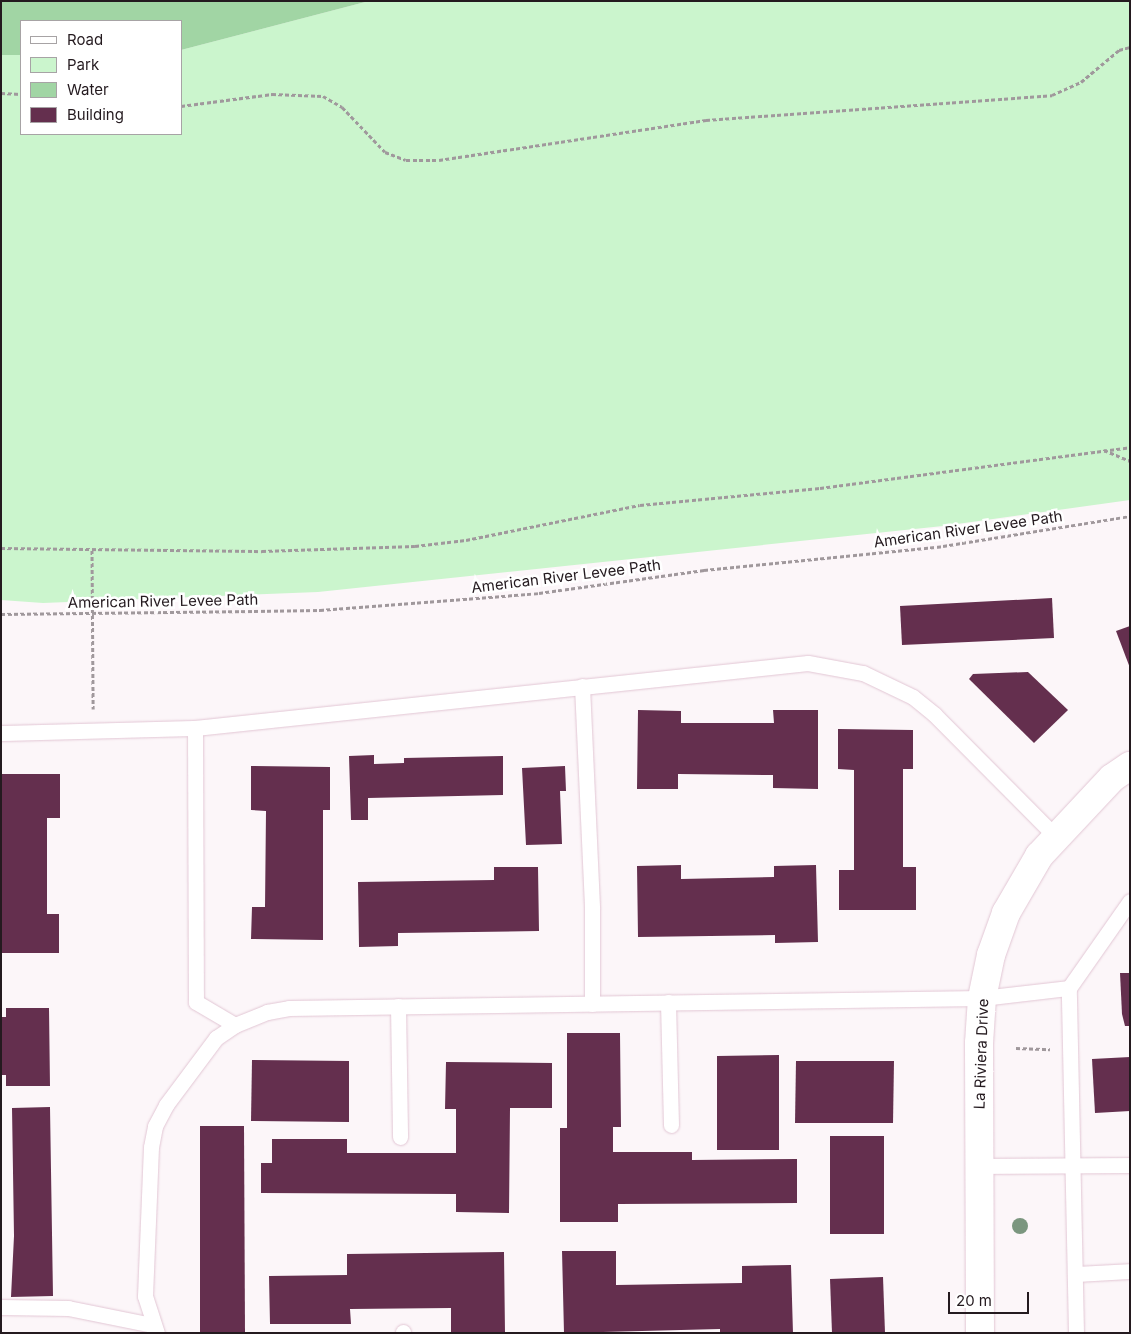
<!DOCTYPE html>
<html>
<head>
<meta charset="utf-8">
<style>
	body { margin:0 }
	#map { position:relative; width:1131px; height:1334px; overflow:hidden; background:#fcf6f9; font-family:Inter,sans-serif }
	div>[style] { position:absolute }
	.green>* { inset:0; background:#cbf5cd }
	.water>* { inset:0; background:#a1d5a4 }
	.building>* { inset:0; background:#642f4e }
	.path>* { height:3px; margin-top:-1.5px; transform-origin:0; background:repeating-linear-gradient(90deg,#a0989c 0 4px,transparent 0 6.5px) }
	.roads { filter:drop-shadow(0 0 1px #e2c6d4) drop-shadow(0 0 1px #e2c6d4) }
	.service>* { height:15px; margin:-7.5px; padding:0 7.5px; transform-origin:7.5px; border-radius:7.5px; background:#fff }
	.tertiary>* { height:28px; margin:-14px; padding:0 14px; transform-origin:14px; border-radius:14px; background:#fff }
	.trees>* { width:16px; height:16px; margin:-8px; border-radius:50%; background:#7b967f }
	span { translate:-50% -50%; white-space:nowrap; text-align:center; line-height:1.15; -webkit-text-stroke:5px #fff; paint-order:stroke }
	.street-label { font-size:15px; color:#241a1f }
	.frame { position:absolute; inset:0; border:2px solid #241a1f; pointer-events:none }
	.legend { position:absolute; left:20px; top:20px; width:162px; height:115px; box-sizing:border-box; background:#fff; border:1px solid #a7a3a5; margin:0; padding:6px 9px; list-style:none; font-size:15px; color:#241a1f }
	.legend li { display:flex; align-items:center; gap:10px; height:25px }
	.legend b { width:25px; border:1px solid #a7a3a5 }
	.scale { position:absolute; left:948px; top:1292px; width:81px; height:22px; box-sizing:border-box; border:2px solid #241a1f; border-top:0; padding-left:6px; font-size:15px; line-height:18px; white-space:nowrap; color:#241a1f; -webkit-text-stroke:4px #fff; paint-order:stroke }
</style>
</head>
<body>
<div id="map">
	<div class="green">
		<div style="clip-path:polygon(369px 1px,1130px 1px,1130px 500px,943px 526px,318px 592px,43px 603px,1px 600px,1px 55px,21px 55px,21px 134px,181px 134px,181px 50px)"></div>
	</div>
	<div class="water">
		<div style="clip-path:polygon(1px 1px,369px 1px,181px 50px,181px 21px,21px 21px,21px 55px,1px 55px)"></div>
	</div>
	<div class="building">
		<div style="clip-path:polygon(1052px 598px,1054px 638px,902px 645px,900px 606px)"></div>
		<div style="clip-path:polygon(1130px 626px,1130px 668px,1116px 631px)"></div>
		<div style="clip-path:polygon(1028px 672px,1068px 710px,1034px 743px,969px 679px,973px 674px)"></div>
		<div style="clip-path:polygon(638px 710px,681px 711px,681px 723px,774px 723px,773px 710px,818px 710px,818px 789px,773px 788px,773px 775px,678px 774px,678px 789px,637px 789px)"></div>
		<div style="clip-path:polygon(838px 729px,913px 730px,913px 769px,903px 769px,903px 867px,916px 867px,916px 910px,839px 910px,839px 870px,854px 870px,854px 770px,838px 769px)"></div>
		<div style="clip-path:polygon(374px 755px,374px 764px,404px 763px,404px 758px,503px 756px,503px 795px,368px 798px,368px 820px,351px 820px,349px 756px)"></div>
		<div style="clip-path:polygon(251px 766px,330px 767px,330px 810px,323px 810px,323px 940px,251px 939px,252px 907px,265px 907px,266px 811px,251px 810px)"></div>
		<div style="clip-path:polygon(565px 766px,566px 791px,560px 791px,562px 844px,526px 845px,522px 768px)"></div>
		<div style="clip-path:polygon(1px 774px,60px 774px,60px 818px,47px 818px,47px 914px,59px 914px,59px 953px,1px 953px)"></div>
		<div style="clip-path:polygon(681px 865px,681px 879px,774px 877px,774px 866px,816px 865px,818px 942px,775px 943px,775px 935px,638px 937px,637px 866px)"></div>
		<div style="clip-path:polygon(494px 867px,538px 867px,539px 931px,398px 933px,398px 946px,359px 947px,358px 882px,494px 880px)"></div>
		<div style="clip-path:polygon(1120px 973px,1130px 973px,1130px 1026px,1125px 1026px,1122px 1014px)"></div>
		<div style="clip-path:polygon(6px 1008px,49px 1008px,50px 1086px,6px 1086px,6px 1075px,1px 1075px,1px 1017px,6px 1017px)"></div>
		<div style="clip-path:polygon(567px 1033px,620px 1033px,621px 1127px,613px 1127px,613px 1152px,692px 1152px,692px 1160px,797px 1159px,797px 1203px,618px 1204px,618px 1222px,560px 1222px,560px 1128px,567px 1128px)"></div>
		<div style="clip-path:polygon(779px 1055px,779px 1150px,717px 1150px,717px 1056px)"></div>
		<div style="clip-path:polygon(1130px 1057px,1130px 1111px,1095px 1113px,1092px 1059px)"></div>
		<div style="clip-path:polygon(252px 1060px,349px 1061px,349px 1122px,251px 1121px)"></div>
		<div style="clip-path:polygon(796px 1061px,894px 1061px,893px 1123px,795px 1123px)"></div>
		<div style="clip-path:polygon(446px 1062px,552px 1063px,552px 1108px,510px 1108px,509px 1213px,456px 1212px,456px 1194px,261px 1193px,261px 1163px,272px 1163px,272px 1139px,347px 1139px,347px 1153px,456px 1153px,456px 1109px,445px 1109px)"></div>
		<div style="clip-path:polygon(50px 1107px,53px 1296px,11px 1297px,14px 1236px,12px 1108px)"></div>
		<div style="clip-path:polygon(200px 1126px,244px 1126px,245px 1333px,200px 1333px)"></div>
		<div style="clip-path:polygon(830px 1136px,884px 1136px,884px 1234px,830px 1234px)"></div>
		<div style="clip-path:polygon(562px 1251px,616px 1251px,616px 1285px,742px 1283px,742px 1266px,791px 1265px,793px 1333px,720px 1333px,720px 1329px,564px 1333px)"></div>
		<div style="clip-path:polygon(504px 1252px,505px 1333px,451px 1333px,451px 1308px,350px 1309px,351px 1324px,270px 1324px,269px 1276px,347px 1275px,347px 1254px)"></div>
		<div style="clip-path:polygon(883px 1277px,885px 1333px,832px 1333px,830px 1279px)"></div>
	</div>
	<div class="path">
		<div style="left:1px;top:93px;width:20px;rotate:3deg"></div>
		<div style="left:181px;top:106px;width:92px;rotate:-7.5deg"></div>
		<div style="left:272px;top:94px;width:51px;rotate:2.2deg"></div>
		<div style="left:323px;top:96px;width:22px;rotate:30deg"></div>
		<div style="left:342px;top:107px;width:62px;rotate:46.3deg"></div>
		<div style="left:385px;top:152px;width:22px;rotate:21deg"></div>
		<div style="left:406px;top:160px;width:33px"></div>
		<div style="left:439px;top:160px;width:270px;rotate:-8.5deg"></div>
		<div style="left:706px;top:120px;width:347px;rotate:-4.1deg"></div>
		<div style="left:1052px;top:95px;width:32px;rotate:-24deg"></div>
		<div style="left:1081px;top:82px;width:50px;rotate:-40.1deg"></div>
		<div style="left:1119px;top:50px;width:11px;rotate:-15deg"></div>
		<div style="left:1104px;top:450px;width:28px;rotate:23deg"></div>
		<div style="left:1px;top:548px;width:261px;rotate:0.7deg"></div>
		<div style="left:262px;top:551px;width:153px;rotate:-1.9deg"></div>
		<div style="left:415px;top:546px;width:51px;rotate:-6.7deg"></div>
		<div style="left:466px;top:540px;width:177px;rotate:-11.4deg"></div>
		<div style="left:640px;top:505px;width:181px;rotate:-5.4deg"></div>
		<div style="left:820px;top:488px;width:313px;rotate:-7.5deg"></div>
		<div style="left:92px;top:550px;width:159px;rotate:89.6deg"></div>
		<div style="left:1px;top:614px;width:319px;rotate:-0.7deg"></div>
		<div style="left:320px;top:610px;width:220px;rotate:-4.4deg"></div>
		<div style="left:539px;top:593px;width:167px;rotate:-7.9deg"></div>
		<div style="left:704px;top:570px;width:240px;rotate:-5.7deg"></div>
		<div style="left:943px;top:546px;width:189px;rotate:-9.1deg"></div>
		<div style="left:1016px;top:1048px;width:34px;rotate:2deg"></div>
	</div>
	<div class="roads">
		<div class="service">
			<div style="left:582px;top:686px;width:223px;rotate:87.4deg"></div>
			<div style="left:592px;top:909px;width:95px;rotate:90deg"></div>
			<div style="left:195px;top:728px;width:274px;rotate:89.8deg"></div>
			<div style="left:196px;top:1002px;width:45px;rotate:30.5deg"></div>
			<div style="left:1px;top:733px;width:194px;rotate:-1.5deg"></div>
			<div style="left:195px;top:728px;width:616px;rotate:-6.05deg"></div>
			<div style="left:808px;top:663px;width:56px;rotate:10.3deg"></div>
			<div style="left:863px;top:673px;width:55px;rotate:25.6deg"></div>
			<div style="left:913px;top:697px;width:28px;rotate:39deg"></div>
			<div style="left:935px;top:715px;width:170px;rotate:45.2deg"></div>
			<div style="left:668px;top:1002px;width:123px;rotate:88.6deg"></div>
			<div style="left:398px;top:1006px;width:131px;rotate:89.1deg"></div>
			<div style="left:980px;top:1166px;width:150px;rotate:-0.4deg"></div>
			<div style="left:1075px;top:1274px;width:55px;rotate:-3.1deg"></div>
			<div style="left:1px;top:1307px;width:67px;rotate:0.9deg"></div>
			<div style="left:68px;top:1308px;width:86px;rotate:11.4deg"></div>
			<div style="left:157px;top:1333px;width:39px;rotate:-108deg"></div>
			<div style="left:145px;top:1296px;width:149px;rotate:-87.7deg"></div>
			<div style="left:151px;top:1147px;width:21px;rotate:-79deg"></div>
			<div style="left:155px;top:1126px;width:24px;rotate:-62deg"></div>
			<div style="left:166px;top:1105px;width:84px;rotate:-53.3deg"></div>
			<div style="left:216px;top:1038px;width:23px;rotate:-34deg"></div>
			<div style="left:235px;top:1025px;width:35px;rotate:-22deg"></div>
			<div style="left:267px;top:1012px;width:22px;rotate:-10deg"></div>
			<div style="left:289px;top:1008px;width:693px;rotate:-0.83deg"></div>
			<div style="left:982px;top:998px;width:88px;rotate:-6.6deg"></div>
			<div style="left:403px;top:1333px;width:1px;rotate:-90deg"></div>
			<div style="left:1076px;top:1333px;width:345px;rotate:-91.2deg"></div>
			<div style="left:1069px;top:988px;width:106px;rotate:-55deg"></div>
		</div>
		<div class="tertiary">
			<div style="left:980px;top:1333px;width:290px;rotate:-90.2deg"></div>
			<div style="left:979px;top:1043px;width:45px;rotate:-86.2deg"></div>
			<div style="left:982px;top:998px;width:44px;rotate:-78.2deg"></div>
			<div style="left:991px;top:955px;width:45px;rotate:-70.3deg"></div>
			<div style="left:1006px;top:913px;width:66px;rotate:-59.9deg"></div>
			<div style="left:1039px;top:856px;width:107px;rotate:-46.9deg"></div>
			<div style="left:1112px;top:778px;width:22px;rotate:-34deg"></div>
		</div>
	</div>
	<div class="trees">
		<div style="left:1020px;top:1226px"></div>
	</div>
	<div class="street-label">
		<span style="left:968px;top:529px;rotate:-8deg">American River Levee Path</span>
		<span style="left:566px;top:576px;rotate:-7deg">American River Levee Path</span>
		<span style="left:163px;top:601px;rotate:-1deg">American River Levee Path</span>
		<span style="left:981px;top:1054px;rotate:-88deg">La Riviera Drive</span>
	</div>
	<div class="frame"></div>
	<ul class="legend">
	<li><b style="height:6px;background:#fff"></b>Road</li>
	<li><b style="height:14px;background:#cbf5cd"></b>Park</li>
	<li><b style="height:14px;background:#a1d5a4"></b>Water</li>
	<li><b style="height:14px;background:#642f4e"></b>Building</li>
	</ul>
	<div class="scale">20 m</div>
</div>
</body>
</html>
